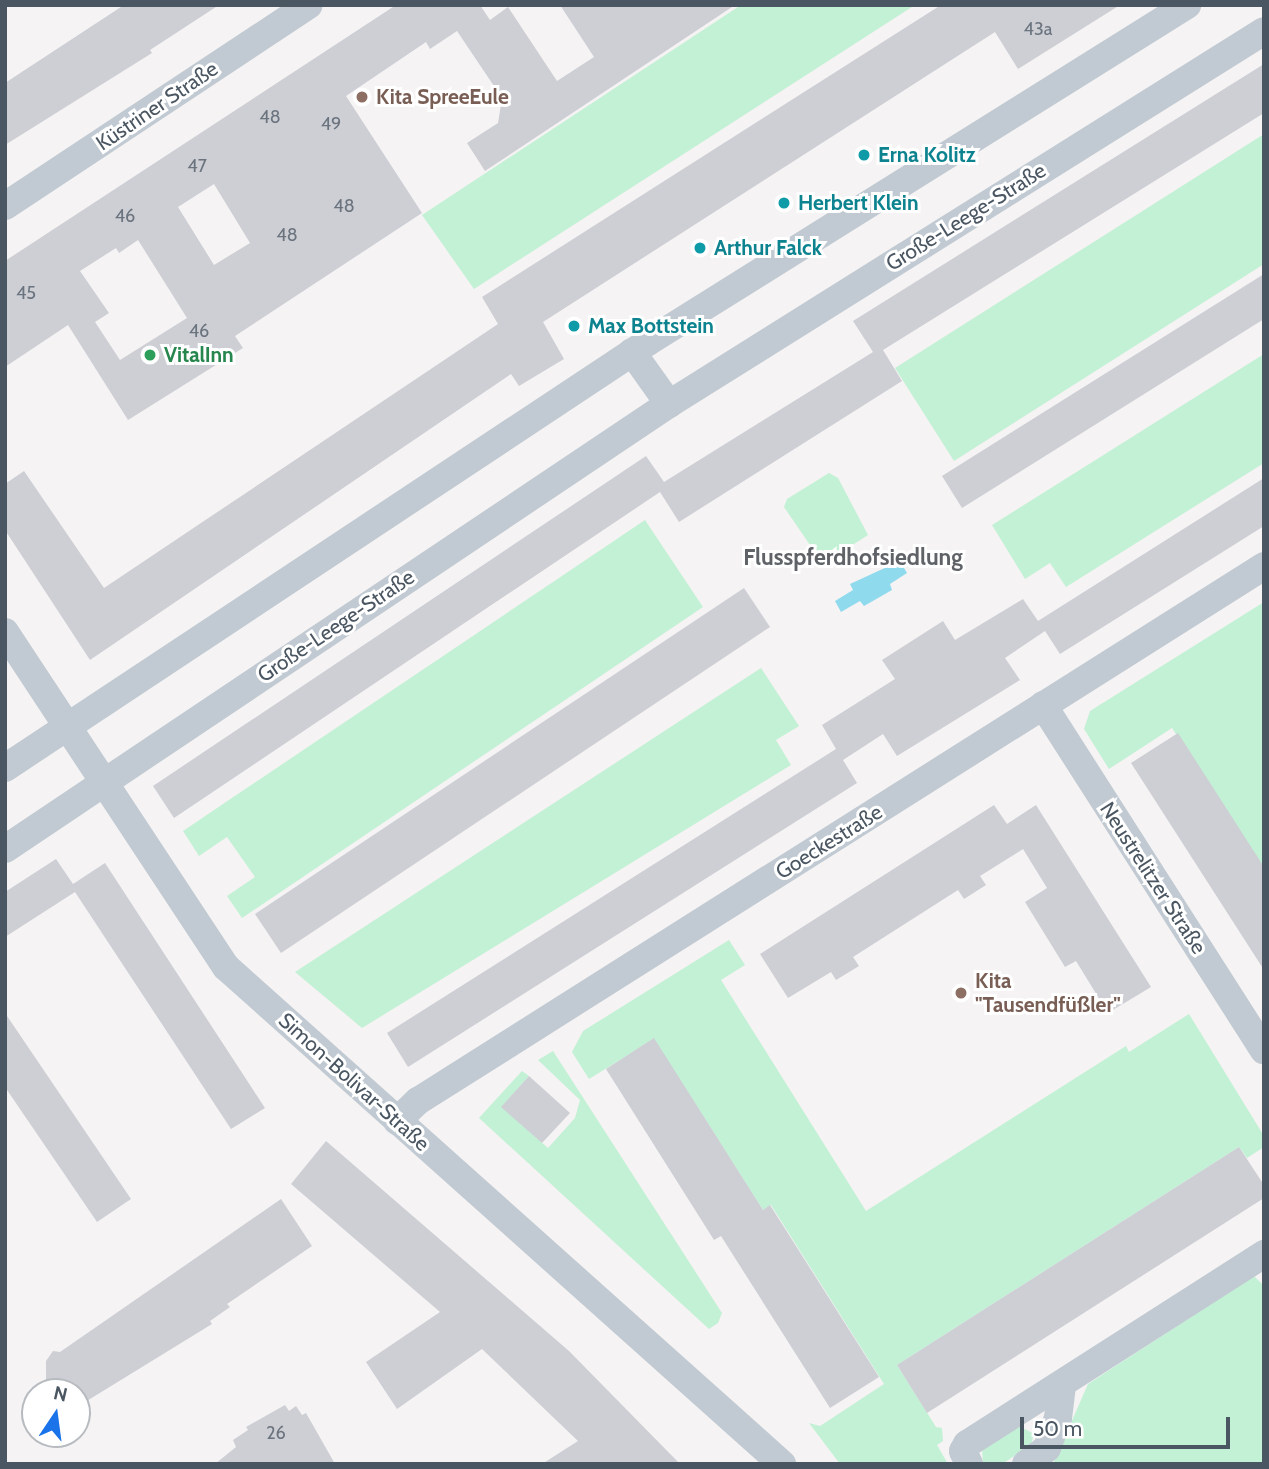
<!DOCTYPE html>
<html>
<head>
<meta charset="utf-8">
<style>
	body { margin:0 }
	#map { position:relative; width:1269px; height:1469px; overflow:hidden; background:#f5f3f3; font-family:Cabin,sans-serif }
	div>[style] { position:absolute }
	.green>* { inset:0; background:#c3f1d5 }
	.water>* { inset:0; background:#90daee }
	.building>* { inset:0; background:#cdcfd5 }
	.minor>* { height:28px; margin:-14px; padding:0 14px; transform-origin:14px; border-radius:14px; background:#c1cad2 }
	.dots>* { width:19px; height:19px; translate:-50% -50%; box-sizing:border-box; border:4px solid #fff; border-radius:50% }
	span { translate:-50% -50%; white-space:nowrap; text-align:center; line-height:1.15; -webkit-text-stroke:6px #fff; paint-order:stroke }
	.number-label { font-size:18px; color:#6b747e }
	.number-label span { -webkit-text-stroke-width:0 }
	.education-label { font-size:21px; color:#785e54; font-weight:700 }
	.left { translate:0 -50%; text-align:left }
	.street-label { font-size:21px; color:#4a5661 }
	.culture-label { font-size:21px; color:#0d838f; font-weight:700 }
	.leisure-label { font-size:21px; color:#27864d; font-weight:700 }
	.neighbourhood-label { font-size:23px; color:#5f6368; font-weight:700 }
	.frame { position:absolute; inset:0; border:7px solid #4a5661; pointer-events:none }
	.north { position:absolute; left:21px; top:1378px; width:70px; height:70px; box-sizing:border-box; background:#fff; border:2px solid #b7bbc0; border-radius:50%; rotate:13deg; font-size:19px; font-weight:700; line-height:28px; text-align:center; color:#4a5661 }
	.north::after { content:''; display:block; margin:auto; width:24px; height:32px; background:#1a73e8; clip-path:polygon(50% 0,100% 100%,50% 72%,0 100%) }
	.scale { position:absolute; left:1020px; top:1417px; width:210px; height:32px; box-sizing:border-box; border:4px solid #4a5661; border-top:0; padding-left:9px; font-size:21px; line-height:24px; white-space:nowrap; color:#4a5661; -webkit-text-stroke:5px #fff; paint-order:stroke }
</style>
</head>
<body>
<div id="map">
	<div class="green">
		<div style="clip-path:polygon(741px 5px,915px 5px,474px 289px,422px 215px)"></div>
		<div style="clip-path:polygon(1264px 134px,1264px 264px,954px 461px,895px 368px)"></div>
		<div style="clip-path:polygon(1264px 354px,1264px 463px,1066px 587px,1050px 563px,1025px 579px,992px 525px)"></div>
		<div style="clip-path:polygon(829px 473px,838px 478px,868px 535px,823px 564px,784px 507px,787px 499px)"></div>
		<div style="clip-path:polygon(645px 520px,703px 607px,242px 918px,227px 896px,255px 877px,227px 837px,199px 856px,183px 831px)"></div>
		<div style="clip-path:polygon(1264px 602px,1264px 869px,1172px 728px,1109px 769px,1084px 729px,1090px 711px)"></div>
		<div style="clip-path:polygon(761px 668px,799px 726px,776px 740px,791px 765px,362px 1028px,295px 972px)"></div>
		<div style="clip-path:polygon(729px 940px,745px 965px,721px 980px,866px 1211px,1126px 1046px,1129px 1052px,1189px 1014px,1264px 1136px,1264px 1147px,1247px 1158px,1239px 1147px,897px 1365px,936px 1427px,942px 1428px,943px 1441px,937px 1445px,948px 1464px,840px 1464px,809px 1423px,820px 1426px,884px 1384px,771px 1205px,763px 1210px,654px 1039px,589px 1079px,572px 1052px,583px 1031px)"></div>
		<div style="clip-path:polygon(553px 1051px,722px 1313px,718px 1323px,709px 1329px,479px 1118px,522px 1071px,529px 1076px,502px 1107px,548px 1148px,575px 1118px,580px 1100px,538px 1060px)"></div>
		<div style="clip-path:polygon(1254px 1276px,1264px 1286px,1264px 1464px,1053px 1464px,1088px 1384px)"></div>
		<div style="clip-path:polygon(1019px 1426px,1034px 1434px,1031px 1445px,1002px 1464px,983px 1464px,982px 1449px)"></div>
	</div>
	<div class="water">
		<div style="clip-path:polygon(900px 561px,907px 573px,890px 584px,892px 590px,864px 606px,860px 601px,841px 612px,835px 601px,853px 590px,850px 584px)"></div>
	</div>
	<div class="building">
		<div style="clip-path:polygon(124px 5px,219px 5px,150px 50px,152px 53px,5px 145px,5px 83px)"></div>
		<div style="clip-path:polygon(evenodd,396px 5px,480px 5px,490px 20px,508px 7px,557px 81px,594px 57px,560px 5px,735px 5px,485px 171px,467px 143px,498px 123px,502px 98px,457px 31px,430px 49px,426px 42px,346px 96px,422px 213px,235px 336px,243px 348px,128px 420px,68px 325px,5px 367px,5px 261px,396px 5px,214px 184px,250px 243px,214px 265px,178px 207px,214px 184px,396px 5px,138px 240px,187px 318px,120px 360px,95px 322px,109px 313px,80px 271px,116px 248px,119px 253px,138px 240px)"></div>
		<div style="clip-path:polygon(941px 5px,1120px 5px,1018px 69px,995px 32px,543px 322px,564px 359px,519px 386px,511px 374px,90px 660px,5px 530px,5px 484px,24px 471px,104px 588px,498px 324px,482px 297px)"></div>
		<div style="clip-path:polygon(1264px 64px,1264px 113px,883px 350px,902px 381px,679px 522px,660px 492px,174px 818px,153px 786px,646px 456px,664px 482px,873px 352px,853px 321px)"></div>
		<div style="clip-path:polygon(1264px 274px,1264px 319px,962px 508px,942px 476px)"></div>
		<div style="clip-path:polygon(1264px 478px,1264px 526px,1060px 654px,1045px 631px,1005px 658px,1020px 680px,897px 756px,883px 734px,843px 760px,857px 783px,408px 1067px,387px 1033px,836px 749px,822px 725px,895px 679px,882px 660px,943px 621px,955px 640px,1023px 599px,1038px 621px)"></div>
		<div style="clip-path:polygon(744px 588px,770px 627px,281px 953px,255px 914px)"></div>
		<div style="clip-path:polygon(1178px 733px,1264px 867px,1264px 970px,1131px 763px)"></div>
		<div style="clip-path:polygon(994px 805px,1007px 824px,1036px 805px,1151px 987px,1108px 1013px,1076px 961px,1065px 967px,1025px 902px,1047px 888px,1023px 849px,980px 876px,986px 885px,964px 899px,958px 890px,853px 957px,859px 966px,836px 980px,831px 972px,788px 998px,760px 954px)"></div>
		<div style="clip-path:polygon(56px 859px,73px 884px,105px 863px,265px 1108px,231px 1129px,75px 892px,5px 937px,5px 892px)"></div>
		<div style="clip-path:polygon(5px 1013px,131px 1199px,97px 1222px,5px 1087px)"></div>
		<div style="clip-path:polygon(654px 1038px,763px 1210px,770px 1205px,879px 1377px,830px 1408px,721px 1236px,714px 1240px,606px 1069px)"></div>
		<div style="clip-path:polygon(529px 1076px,570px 1113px,542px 1143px,501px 1107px)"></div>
		<div style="clip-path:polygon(326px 1141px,569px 1351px,680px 1464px,542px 1464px,578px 1441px,482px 1349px,397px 1409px,366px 1362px,440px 1312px,291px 1184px)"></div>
		<div style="clip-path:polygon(1239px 1147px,1264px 1185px,1264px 1198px,927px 1413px,897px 1365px)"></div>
		<div style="clip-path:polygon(281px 1199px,312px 1246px,227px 1304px,230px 1307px,210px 1321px,212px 1324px,77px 1407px,77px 1392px,46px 1392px,46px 1361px,53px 1351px,60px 1352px)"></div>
		<div style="clip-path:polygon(285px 1405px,289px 1411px,296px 1406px,302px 1415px,306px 1413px,335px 1464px,215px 1464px,236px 1447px,233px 1440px,248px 1430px,246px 1427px)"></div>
	</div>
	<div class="minor">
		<div style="left:5px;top:206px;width:364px;rotate:-33.5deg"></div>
		<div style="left:632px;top:352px;width:64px;rotate:54.6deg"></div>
		<div style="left:5px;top:632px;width:401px;rotate:56.6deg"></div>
		<div style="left:226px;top:967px;width:746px;rotate:41.79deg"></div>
		<div style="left:1043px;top:705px;width:410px;rotate:57.4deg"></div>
		<div style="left:5px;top:768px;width:771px;rotate:-33.53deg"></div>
		<div style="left:648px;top:342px;width:636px;rotate:-32.01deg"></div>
		<div style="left:5px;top:849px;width:799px;rotate:-33.83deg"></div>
		<div style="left:669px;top:404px;width:702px;rotate:-32.08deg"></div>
		<div style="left:397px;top:1121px;width:29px;rotate:-44deg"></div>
		<div style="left:418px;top:1101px;width:1001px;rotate:-32.31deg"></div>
		<div style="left:969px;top:1464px;width:14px;rotate:-115deg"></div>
		<div style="left:963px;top:1451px;width:8px;rotate:-60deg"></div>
		<div style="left:967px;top:1444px;width:353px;rotate:-32.6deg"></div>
		<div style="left:1026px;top:1464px;width:26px;rotate:-37deg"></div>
		<div style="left:1047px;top:1448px;width:32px;rotate:-70deg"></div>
		<div style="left:1058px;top:1418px;width:34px;rotate:-83deg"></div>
	</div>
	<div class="dots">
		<div style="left:362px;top:97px;background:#8d6e63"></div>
		<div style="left:864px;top:155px;background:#0f9aa8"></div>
		<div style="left:784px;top:203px;background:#0f9aa8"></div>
		<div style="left:700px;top:248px;background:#0f9aa8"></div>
		<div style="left:574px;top:326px;background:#0f9aa8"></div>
		<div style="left:150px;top:355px;background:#2e9e5b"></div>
		<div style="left:961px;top:993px;background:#8d6e63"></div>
	</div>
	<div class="number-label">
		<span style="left:1038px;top:29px">43a</span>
		<span style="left:270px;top:117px">48</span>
		<span style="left:331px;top:124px">49</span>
		<span style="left:197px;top:166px">47</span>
		<span style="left:344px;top:206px">48</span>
		<span style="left:125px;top:216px">46</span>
		<span style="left:287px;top:235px">48</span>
		<span style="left:26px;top:293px">45</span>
		<span style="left:199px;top:331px">46</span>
		<span style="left:276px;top:1433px">26</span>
	</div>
	<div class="education-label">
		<span class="left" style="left:376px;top:97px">Kita SpreeEule</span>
		<span class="left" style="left:975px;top:993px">Kita<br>"Tausendfüßler"</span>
	</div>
	<div class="street-label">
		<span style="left:157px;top:106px;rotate:-34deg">Küstriner Straße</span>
		<span style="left:966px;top:217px;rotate:-32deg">Große-Leege-Straße</span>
		<span style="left:336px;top:626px;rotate:-34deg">Große-Leege-Straße</span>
		<span style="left:829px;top:842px;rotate:-32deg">Goeckestraße</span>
		<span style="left:1153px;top:878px;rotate:57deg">Neustrelitzer Straße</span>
		<span style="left:354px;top:1082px;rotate:42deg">Simon-Bolivar-Straße</span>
	</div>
	<div class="culture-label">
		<span class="left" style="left:878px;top:155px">Erna Kolitz</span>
		<span class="left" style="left:798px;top:203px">Herbert Klein</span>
		<span class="left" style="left:714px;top:248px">Arthur Falck</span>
		<span class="left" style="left:588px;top:326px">Max Bottstein</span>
	</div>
	<div class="leisure-label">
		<span class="left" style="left:164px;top:355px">VitalInn</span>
	</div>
	<div class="neighbourhood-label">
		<span style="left:853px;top:557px">Flusspferdhofsiedlung</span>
	</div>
	<div class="frame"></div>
	<div class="north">N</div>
	<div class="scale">50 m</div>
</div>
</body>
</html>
